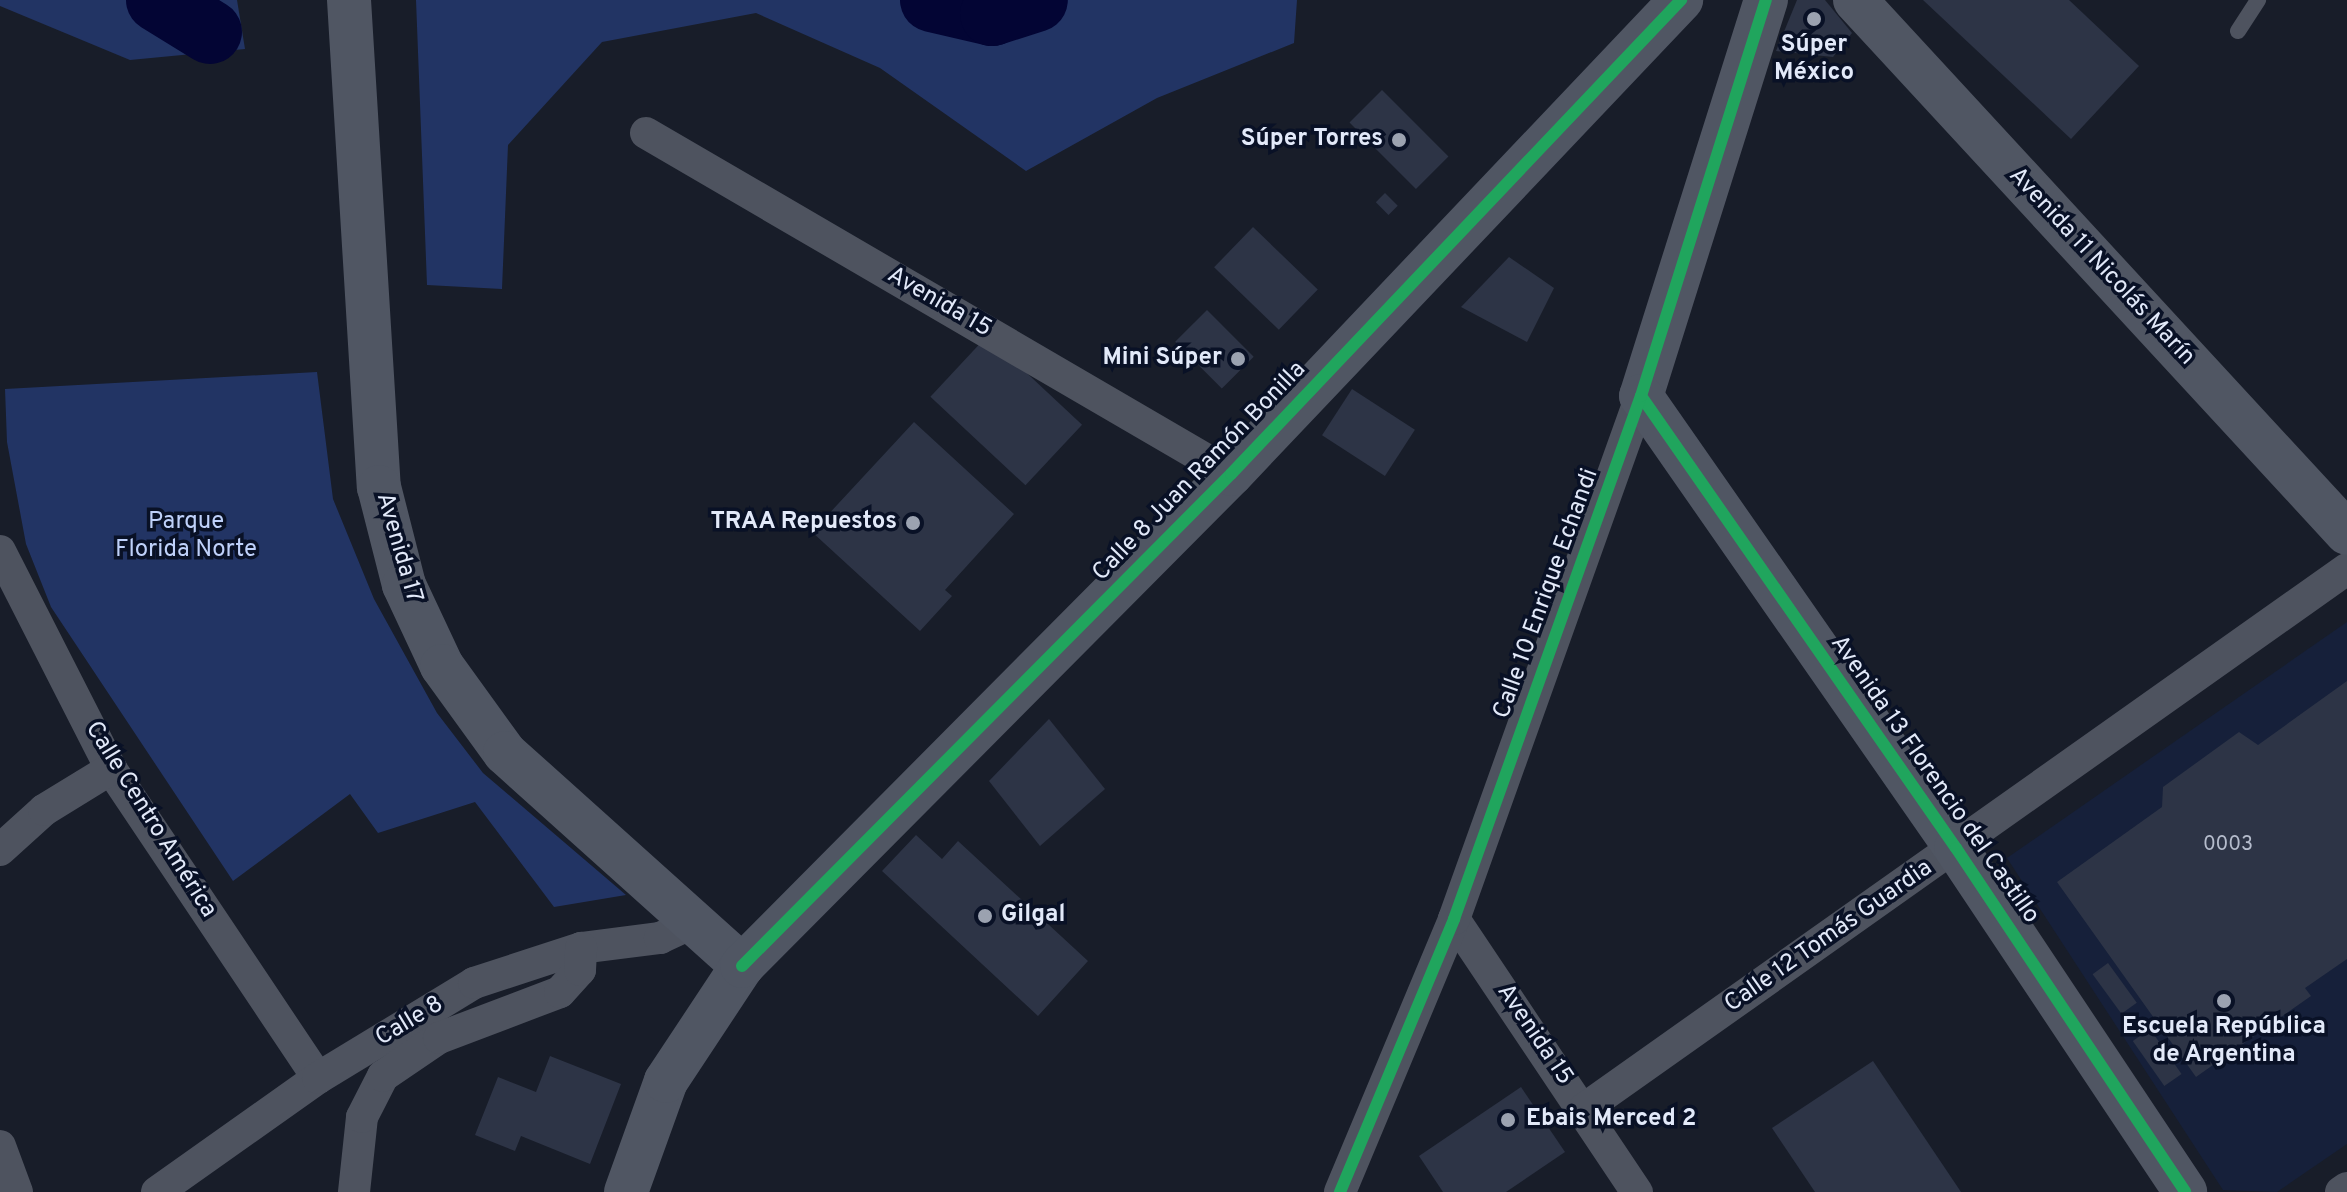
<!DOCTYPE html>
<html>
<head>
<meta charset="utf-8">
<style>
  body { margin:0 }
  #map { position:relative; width:2347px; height:1192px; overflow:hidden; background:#181d29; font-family:Overpass,sans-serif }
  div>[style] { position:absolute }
  .built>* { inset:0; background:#16203a }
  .green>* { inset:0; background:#223464 }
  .river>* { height:64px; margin:-32px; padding:0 32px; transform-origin:32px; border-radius:32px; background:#030534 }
  .building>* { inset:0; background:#2d3446; transform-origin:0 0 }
  .lane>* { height:16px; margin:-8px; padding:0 8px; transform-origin:8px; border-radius:8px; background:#4e535f }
  .street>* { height:32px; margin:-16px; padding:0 16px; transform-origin:16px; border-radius:16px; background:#4e535f }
  .secondary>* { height:44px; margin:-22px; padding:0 22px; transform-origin:22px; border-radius:22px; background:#505663 }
  .cycleway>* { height:12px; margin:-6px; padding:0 6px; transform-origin:6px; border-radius:6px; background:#20a55d }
  .dots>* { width:22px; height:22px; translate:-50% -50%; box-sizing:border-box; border:4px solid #091126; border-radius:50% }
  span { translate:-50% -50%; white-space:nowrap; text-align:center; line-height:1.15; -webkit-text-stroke:7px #091126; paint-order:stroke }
  .number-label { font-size:20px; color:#b5bccc }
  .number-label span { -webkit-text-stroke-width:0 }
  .poi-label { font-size:24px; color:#e2e9f9; font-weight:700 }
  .right { translate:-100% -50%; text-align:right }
  .left { translate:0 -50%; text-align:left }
  .street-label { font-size:24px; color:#e2e9f9 }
  .park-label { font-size:24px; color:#bfd1fa }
</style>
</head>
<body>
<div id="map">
  <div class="built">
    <i style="clip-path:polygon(2347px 622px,2347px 1144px,2277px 1192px,2223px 1190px,2007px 858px)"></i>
  </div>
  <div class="green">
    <i style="clip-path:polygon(0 0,237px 0,245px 49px,130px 60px,0 6px)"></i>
    <i style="clip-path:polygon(416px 0,1297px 0,1294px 43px,1157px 98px,1026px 171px,880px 68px,756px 13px,602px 42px,508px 145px,502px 289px,427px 285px)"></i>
    <i style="clip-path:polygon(317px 372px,333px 499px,374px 599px,437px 713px,483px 773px,626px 895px,554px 907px,475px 802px,378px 833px,350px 794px,233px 881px,51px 607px,26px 544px,7px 442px,5px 389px)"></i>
  </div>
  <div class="river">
    <i style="left:158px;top:0;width:61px;rotate:31.6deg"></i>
    <i style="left:932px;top:0;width:62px;rotate:13.1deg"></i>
    <i style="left:992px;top:14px;width:46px;rotate:-17.7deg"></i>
  </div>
  <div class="building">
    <i style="clip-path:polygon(1797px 0,1825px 0,1852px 33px,1833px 57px,1776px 51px)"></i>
    <i style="clip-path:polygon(1923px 0,2069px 0,2139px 66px,2071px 139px)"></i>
    <i style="left:1382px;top:90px;width:94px;height:46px;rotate:45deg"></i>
    <i style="left:1385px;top:193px;width:18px;height:13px;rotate:45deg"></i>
    <i style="left:1253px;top:227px;width:90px;height:56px;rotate:44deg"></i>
    <i style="clip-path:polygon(1509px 257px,1554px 288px,1527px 342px,1461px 307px)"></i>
    <i style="left:1207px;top:310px;width:66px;height:45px;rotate:45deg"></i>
    <i style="left:987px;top:336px;width:130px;height:83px;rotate:43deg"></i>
    <i style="left:1352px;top:389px;width:75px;height:55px;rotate:33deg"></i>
    <i style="clip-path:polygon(914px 422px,1014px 514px,945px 590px,952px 596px,920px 631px,812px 532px)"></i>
    <i style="clip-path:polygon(2347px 681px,2347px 959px,2305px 988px,2311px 996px,2196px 1077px,2057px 882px,2162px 807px,2163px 787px,2239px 732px,2258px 745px)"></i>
    <i style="clip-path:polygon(1049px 719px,1105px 789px,1040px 846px,989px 781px)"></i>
    <i style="clip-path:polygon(916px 835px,942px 859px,958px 841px,1088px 961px,1038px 1016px,882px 871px)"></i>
    <i style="left:2108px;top:963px;width:49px;height:19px;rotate:54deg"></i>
    <i style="left:2150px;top:1029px;width:55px;height:21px;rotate:55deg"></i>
    <i style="clip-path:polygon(550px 1056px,621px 1084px,590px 1164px,521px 1136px,515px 1151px,475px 1135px,498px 1077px,536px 1092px)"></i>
    <i style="clip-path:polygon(1873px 1061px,1961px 1192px,1815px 1192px,1772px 1128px)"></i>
    <i style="clip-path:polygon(1521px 1087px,1565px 1152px,1506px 1192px,1443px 1192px,1419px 1156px)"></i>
  </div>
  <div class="lane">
    <i style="left:2238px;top:31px;width:37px;rotate:-57deg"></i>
  </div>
  <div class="street">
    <i style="left:646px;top:133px;width:677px;rotate:30.24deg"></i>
    <i style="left:0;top:551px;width:245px;rotate:63deg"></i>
    <i style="left:111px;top:769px;width:372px;rotate:56.2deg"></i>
    <i style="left:0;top:850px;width:59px;rotate:-42.3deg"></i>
    <i style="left:44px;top:810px;width:79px;rotate:-31.5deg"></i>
    <i style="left:1454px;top:919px;width:329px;rotate:56.2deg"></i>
    <i style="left:1584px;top:1109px;width:935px;rotate:-35.29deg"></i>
    <i style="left:0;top:1146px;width:49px;rotate:69.7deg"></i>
    <i style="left:157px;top:1192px;width:197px;rotate:-35.3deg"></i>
    <i style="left:318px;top:1078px;width:183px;rotate:-31.3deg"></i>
    <i style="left:474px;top:983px;width:113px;rotate:-18.1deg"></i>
    <i style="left:581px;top:948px;width:80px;rotate:-7.2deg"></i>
    <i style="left:660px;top:938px;width:38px;rotate:-25deg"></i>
    <i style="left:354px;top:1192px;width:75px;rotate:-83.9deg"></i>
    <i style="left:362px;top:1117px;width:46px;rotate:-62.9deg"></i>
    <i style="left:383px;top:1076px;width:68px;rotate:-34.2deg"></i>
    <i style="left:439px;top:1038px;width:129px;rotate:-20.8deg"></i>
    <i style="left:560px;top:992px;width:30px;rotate:-48deg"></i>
    <i style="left:580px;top:970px;width:22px;rotate:-87deg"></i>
    <i style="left:1340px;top:1192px;width:296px;rotate:-67.3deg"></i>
    <i style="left:1454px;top:919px;width:555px;rotate:-70.33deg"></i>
    <i style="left:2341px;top:1192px;width:7px;rotate:-34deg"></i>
  </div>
  <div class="secondary">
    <i style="left:349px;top:0;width:488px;rotate:86.5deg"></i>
    <i style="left:379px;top:487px;width:101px;rotate:75.7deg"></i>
    <i style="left:404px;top:585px;width:89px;rotate:64.9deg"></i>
    <i style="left:442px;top:666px;width:107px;rotate:54.1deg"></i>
    <i style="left:505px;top:753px;width:319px;rotate:41.9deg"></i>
    <i style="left:1766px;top:0;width:415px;rotate:107.5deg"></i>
    <i style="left:1641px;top:396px;width:551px;rotate:55.13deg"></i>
    <i style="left:1956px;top:848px;width:413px;rotate:56.3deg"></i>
    <i style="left:1855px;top:0;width:725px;rotate:47.29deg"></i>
    <i style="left:626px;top:1192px;width:118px;rotate:-70.2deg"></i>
    <i style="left:666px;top:1081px;width:138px;rotate:-56.5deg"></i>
    <i style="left:742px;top:966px;width:694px;rotate:-45.18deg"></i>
    <i style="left:1231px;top:474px;width:654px;rotate:-46.49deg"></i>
  </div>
  <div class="cycleway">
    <i style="left:1641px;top:396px;width:551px;rotate:55.13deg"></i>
    <i style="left:1956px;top:848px;width:413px;rotate:56.3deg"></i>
    <i style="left:742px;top:966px;width:694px;rotate:-45.18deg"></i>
    <i style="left:1231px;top:474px;width:654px;rotate:-46.49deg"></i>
    <i style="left:1340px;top:1192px;width:296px;rotate:-67.3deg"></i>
    <i style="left:1454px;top:919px;width:555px;rotate:-70.33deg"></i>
    <i style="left:1641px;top:396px;width:415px;rotate:-72.5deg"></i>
  </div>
  <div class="dots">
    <i style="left:1814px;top:19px;background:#9ba2b0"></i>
    <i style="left:1399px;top:140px;background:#9ba2b0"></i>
    <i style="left:1238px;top:359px;background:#9ba2b0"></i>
    <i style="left:913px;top:523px;background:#9ba2b0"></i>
    <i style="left:985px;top:916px;background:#9ba2b0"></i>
    <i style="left:2224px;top:1001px;background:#9ba2b0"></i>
    <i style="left:1508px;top:1120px;background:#9ba2b0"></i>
  </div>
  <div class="number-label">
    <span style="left:2228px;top:845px">0003</span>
  </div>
  <div class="poi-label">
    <span style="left:1814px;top:60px">Súper<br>México</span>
    <span class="right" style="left:1383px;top:140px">Súper Torres</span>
    <span class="right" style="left:1222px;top:359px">Mini Súper</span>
    <span class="right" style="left:897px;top:523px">TRAA Repuestos</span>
    <span class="left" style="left:1001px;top:916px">Gilgal</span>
    <span style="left:2224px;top:1042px">Escuela República<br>de Argentina</span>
    <span class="left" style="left:1526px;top:1120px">Ebais Merced 2</span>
  </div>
  <div class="street-label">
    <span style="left:2101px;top:267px;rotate:47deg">Avenida 11 Nicolás Marín</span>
    <span style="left:939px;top:303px;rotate:30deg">Avenida 15</span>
    <span style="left:1200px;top:472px;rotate:-46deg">Calle 8 Juan Ramón Bonilla</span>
    <span style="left:398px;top:548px;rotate:74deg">Avenida 17</span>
    <span style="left:1547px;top:594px;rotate:-70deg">Calle 10 Enrique Echandi</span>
    <span style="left:1934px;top:780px;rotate:55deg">Avenida 13 Florencio del Castillo</span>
    <span style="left:150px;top:820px;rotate:58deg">Calle Centro América</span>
    <span style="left:1829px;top:937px;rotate:-35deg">Calle 12 Tomás Guardia</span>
    <span style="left:410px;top:1022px;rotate:-31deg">Calle 8</span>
    <span style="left:1534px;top:1035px;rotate:56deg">Avenida 15</span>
  </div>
  <div class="park-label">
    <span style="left:186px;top:537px">Parque<br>Florida Norte</span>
  </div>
</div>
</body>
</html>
